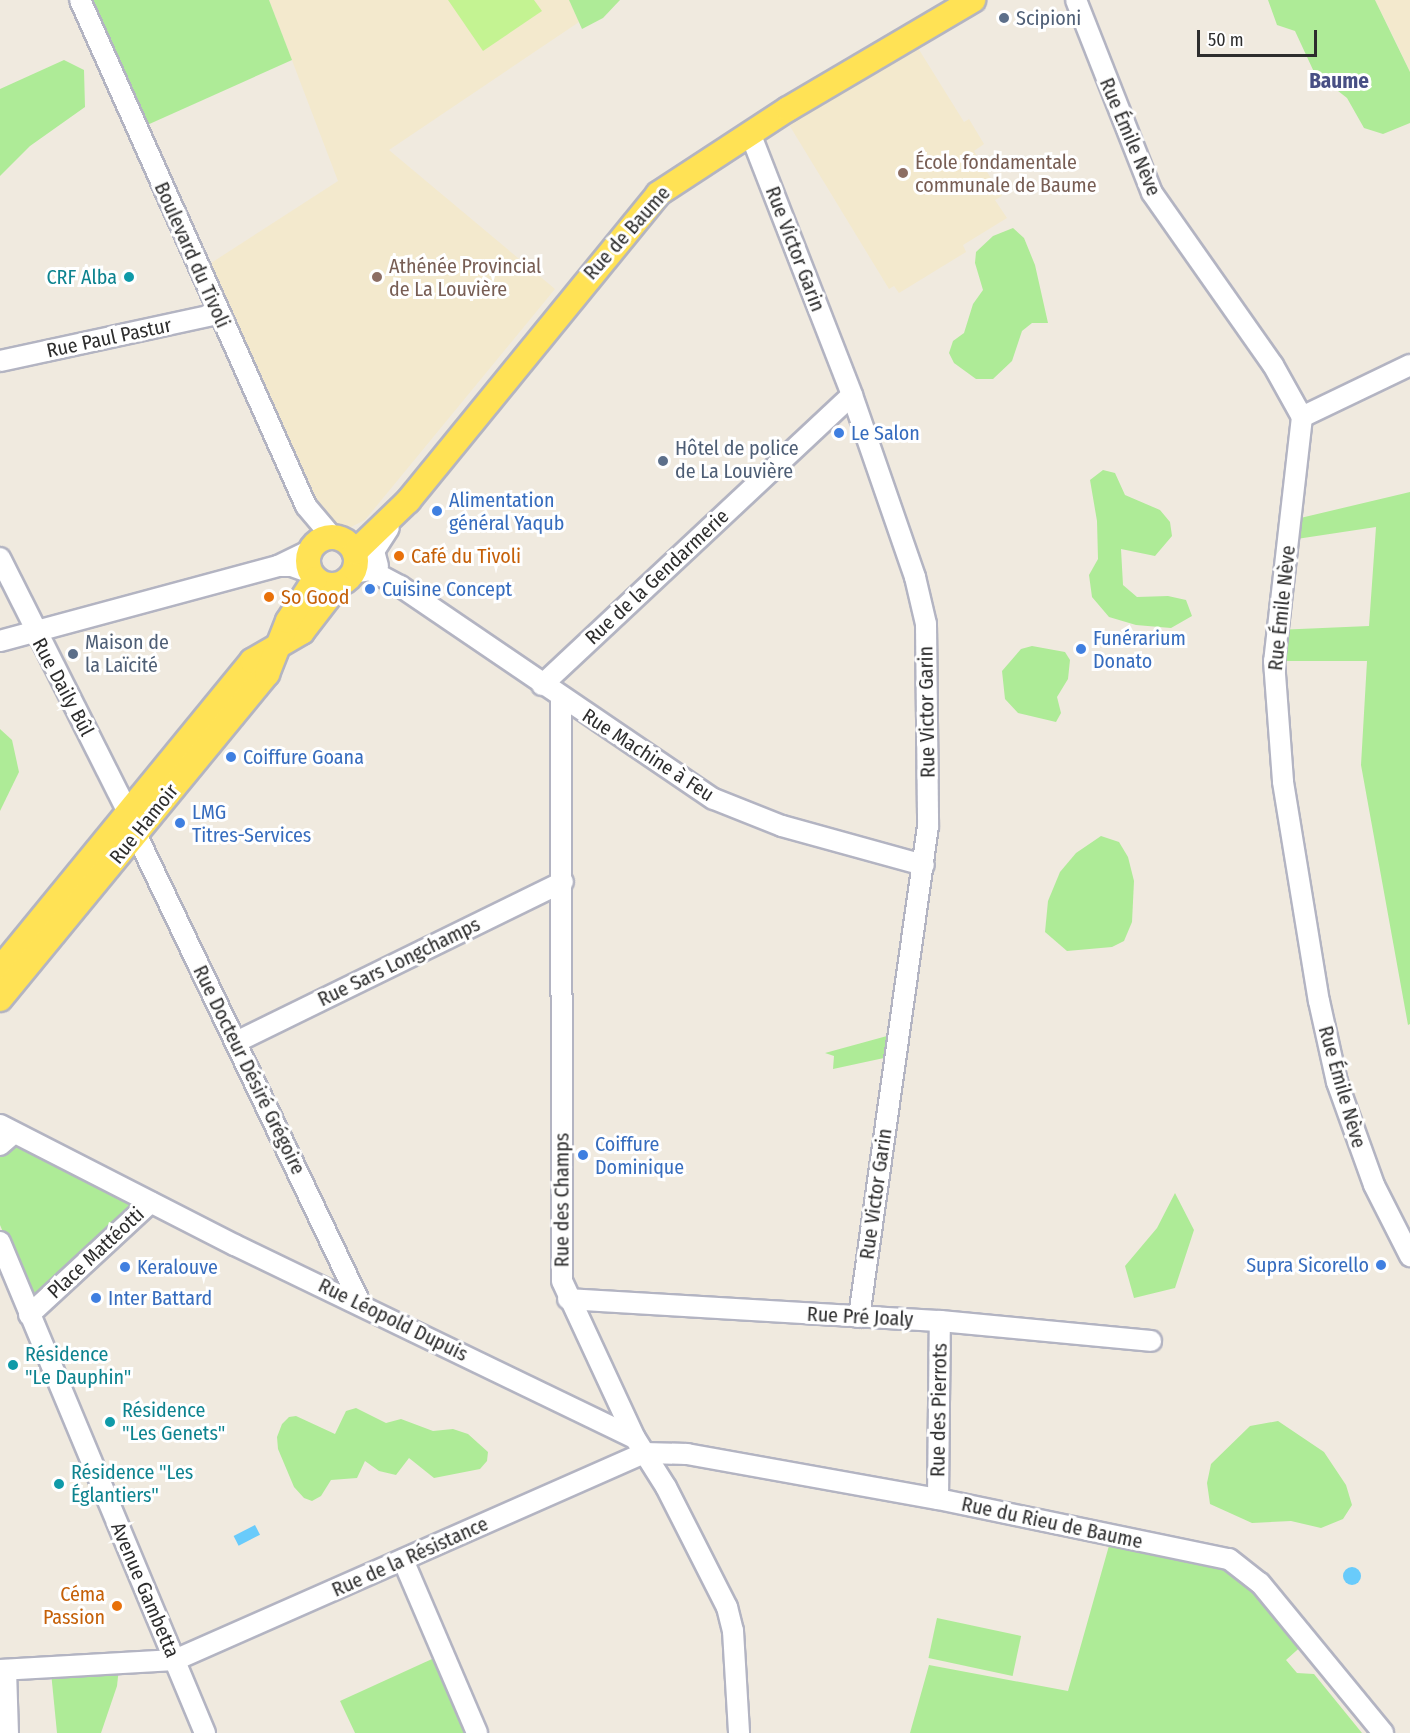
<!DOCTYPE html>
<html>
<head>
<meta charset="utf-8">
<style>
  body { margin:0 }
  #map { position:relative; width:1410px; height:1733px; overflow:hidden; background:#f0eadf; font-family:"Fira Sans Condensed",sans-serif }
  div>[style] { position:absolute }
  .education>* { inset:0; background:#f3e9cd }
  .green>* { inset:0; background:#aeeb97; transform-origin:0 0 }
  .pitch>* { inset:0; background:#c4f392 }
  .water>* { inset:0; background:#69cbfb; transform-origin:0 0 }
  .round { border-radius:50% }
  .roads { filter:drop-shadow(2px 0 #b3b4c2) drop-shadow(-2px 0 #b3b4c2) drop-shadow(0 2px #b3b4c2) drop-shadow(0 -2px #b3b4c2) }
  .minor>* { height:20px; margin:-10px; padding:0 10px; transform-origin:10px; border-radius:10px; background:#fff }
  .major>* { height:24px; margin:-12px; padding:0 12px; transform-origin:12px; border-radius:12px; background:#ffe255 }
  .major>.ring { margin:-12px; padding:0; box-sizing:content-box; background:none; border:24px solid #ffe255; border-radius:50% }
  .dots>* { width:16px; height:16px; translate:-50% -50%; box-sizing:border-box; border:3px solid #fff; border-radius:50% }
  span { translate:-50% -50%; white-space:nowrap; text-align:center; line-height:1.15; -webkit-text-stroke:6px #fff; paint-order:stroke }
  .service-label { font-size:20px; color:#4e5e75 }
  .left { translate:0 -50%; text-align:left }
  .street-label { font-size:20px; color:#2d2d2d }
  .education-label { font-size:20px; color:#785e54 }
  .culture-label { font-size:20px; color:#0d838f }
  .right { translate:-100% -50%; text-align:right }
  .shop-label { font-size:20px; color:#366cbe }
  .food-label { font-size:20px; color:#c56008 }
  .neighbourhood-label { font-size:21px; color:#484f84; font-weight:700 }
  .scale { position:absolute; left:1197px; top:30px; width:120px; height:27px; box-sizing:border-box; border:3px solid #2d2d2d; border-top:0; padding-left:8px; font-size:18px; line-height:21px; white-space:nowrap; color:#2d2d2d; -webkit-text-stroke:4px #fff; paint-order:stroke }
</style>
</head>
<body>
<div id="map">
  <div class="education">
    <i style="clip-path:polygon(269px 0,569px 0,579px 22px,389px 150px,555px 289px,365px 520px,345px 530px,323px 524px,208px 265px,338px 181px)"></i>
    <i style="clip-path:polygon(1375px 0,1410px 0,1410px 72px,1395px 40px)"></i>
    <i style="clip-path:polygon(918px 48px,964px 122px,969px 119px,984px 144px,974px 151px,1002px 196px,995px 200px,1007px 218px,963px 245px,966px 252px,899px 293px,894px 286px,889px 289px,788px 123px)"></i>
  </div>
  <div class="green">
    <i style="clip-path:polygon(80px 0,269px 0,292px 60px,136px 130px)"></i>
    <i style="clip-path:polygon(569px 0,620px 0,603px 18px,582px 29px)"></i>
    <i style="clip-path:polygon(1268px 0,1375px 0,1410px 72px,1410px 123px,1383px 134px,1364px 128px,1347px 98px,1314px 72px,1295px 31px,1277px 25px)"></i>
    <i style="clip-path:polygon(64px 60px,84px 70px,85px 107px,30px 146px,0 176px,0 89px)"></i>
    <i style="clip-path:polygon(1013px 228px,1024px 238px,1035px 265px,1048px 323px,1032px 323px,1022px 331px,1012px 361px,993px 379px,976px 379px,954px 363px,949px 353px,953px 341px,964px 333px,973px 304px,983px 290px,975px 263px,976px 252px,993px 236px)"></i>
    <i style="clip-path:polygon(1103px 470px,1115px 473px,1125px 495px,1160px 510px,1170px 522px,1172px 536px,1155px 556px,1121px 549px,1123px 585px,1137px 597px,1168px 596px,1186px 600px,1192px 616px,1171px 628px,1136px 625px,1109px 617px,1092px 597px,1089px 575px,1098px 559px,1097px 521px,1090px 480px)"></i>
    <i style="clip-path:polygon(1410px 492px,1410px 1024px,1408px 1025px,1361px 765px,1367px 661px,1274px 661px,1276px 630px,1369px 626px,1376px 527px,1290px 540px,1292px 520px)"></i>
    <i style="clip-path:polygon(1032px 646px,1065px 652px,1070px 660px,1068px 679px,1057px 697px,1061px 713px,1056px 722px,1018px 713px,1005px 699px,1002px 671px,1021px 649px)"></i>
    <i style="clip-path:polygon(0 729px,12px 740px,19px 772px,0 811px)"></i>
    <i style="clip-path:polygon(1101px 836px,1119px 842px,1128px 857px,1134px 881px,1132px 922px,1124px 941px,1112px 947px,1067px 951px,1045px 932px,1048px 901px,1060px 872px,1076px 853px)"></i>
    <i style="clip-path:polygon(887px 1036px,884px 1058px,833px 1069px,834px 1056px,825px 1053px)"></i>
    <i style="clip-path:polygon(9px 1142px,128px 1201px,131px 1208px,39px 1298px,22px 1278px,0 1225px,0 1145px)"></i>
    <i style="clip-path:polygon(1175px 1193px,1194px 1230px,1175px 1288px,1134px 1298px,1125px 1266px,1157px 1228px)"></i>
    <i style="clip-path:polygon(356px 1408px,386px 1423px,401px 1419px,433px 1431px,453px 1429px,468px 1434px,488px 1452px,487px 1461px,480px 1469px,434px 1478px,409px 1458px,396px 1475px,379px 1471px,365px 1461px,357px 1478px,331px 1480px,321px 1496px,312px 1501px,304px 1498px,294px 1487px,278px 1449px,277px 1437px,282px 1424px,289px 1417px,296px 1416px,335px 1434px,346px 1411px)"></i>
    <i style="clip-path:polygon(1278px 1421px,1324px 1452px,1346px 1485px,1352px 1505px,1343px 1519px,1321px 1528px,1291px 1521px,1252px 1523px,1210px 1504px,1207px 1483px,1211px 1464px,1250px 1426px)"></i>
    <i style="clip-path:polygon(1112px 1535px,1229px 1559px,1306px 1642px,1286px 1660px,1297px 1673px,1314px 1674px,1362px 1733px,910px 1733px,929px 1665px,1068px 1691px)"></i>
    <i style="left:937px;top:1618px;width:86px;height:41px;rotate:12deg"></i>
    <i style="clip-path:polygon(443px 1654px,477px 1733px,355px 1733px,340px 1701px)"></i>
    <i style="clip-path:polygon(119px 1668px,117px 1686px,101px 1733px,57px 1733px,51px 1672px)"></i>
  </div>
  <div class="pitch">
    <i style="clip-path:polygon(448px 0,534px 0,542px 11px,483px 51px)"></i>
  </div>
  <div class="water">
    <i style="left:255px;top:1525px;width:11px;height:24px;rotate:63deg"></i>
    <i class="round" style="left:1343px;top:1567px;width:18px;height:18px"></i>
  </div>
  <div class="roads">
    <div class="minor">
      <i style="left:80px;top:0;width:554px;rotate:65.93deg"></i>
      <i style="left:306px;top:506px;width:42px;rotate:49.8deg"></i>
      <i style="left:1076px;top:0;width:207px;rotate:68.5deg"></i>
      <i style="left:1152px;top:193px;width:210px;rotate:54.9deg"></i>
      <i style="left:1273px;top:365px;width:60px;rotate:60.9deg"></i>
      <i style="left:1302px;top:417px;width:246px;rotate:96.5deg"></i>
      <i style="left:1274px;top:661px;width:121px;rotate:85.7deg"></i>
      <i style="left:1283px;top:782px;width:222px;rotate:80.7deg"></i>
      <i style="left:1319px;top:1001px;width:83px;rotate:77.5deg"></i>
      <i style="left:1337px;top:1082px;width:109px;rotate:70.2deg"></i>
      <i style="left:1374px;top:1185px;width:80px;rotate:63.1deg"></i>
      <i style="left:750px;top:133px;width:281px;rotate:68.7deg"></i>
      <i style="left:852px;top:395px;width:193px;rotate:70.9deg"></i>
      <i style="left:915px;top:577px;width:48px;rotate:76.8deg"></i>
      <i style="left:926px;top:624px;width:202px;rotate:89.4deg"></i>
      <i style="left:928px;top:826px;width:496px;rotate:98deg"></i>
      <i style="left:0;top:361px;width:222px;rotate:-12.2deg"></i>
      <i style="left:1302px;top:417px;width:120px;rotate:-25.7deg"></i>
      <i style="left:0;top:558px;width:287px;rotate:63.3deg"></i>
      <i style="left:278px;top:566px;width:37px;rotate:-26deg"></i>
      <i style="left:378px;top:566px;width:16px;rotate:-105deg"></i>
      <i style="left:374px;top:551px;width:27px;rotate:-57deg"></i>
      <i style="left:352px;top:573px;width:18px;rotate:-9deg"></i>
      <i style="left:370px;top:570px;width:34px;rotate:28deg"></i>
      <i style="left:400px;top:586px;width:379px;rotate:34.2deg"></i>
      <i style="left:714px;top:799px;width:73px;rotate:21.7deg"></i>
      <i style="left:782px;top:826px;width:147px;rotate:15.4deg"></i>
      <i style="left:0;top:641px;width:288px;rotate:-15.1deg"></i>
      <i style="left:278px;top:566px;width:14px"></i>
      <i style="left:292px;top:566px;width:20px;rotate:20deg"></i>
      <i style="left:542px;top:685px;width:424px;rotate:-43.1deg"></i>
      <i style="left:561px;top:699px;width:582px;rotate:89.9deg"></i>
      <i style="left:562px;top:1281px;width:173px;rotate:65.1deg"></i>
      <i style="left:635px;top:1438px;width:58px;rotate:57.7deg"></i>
      <i style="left:666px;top:1487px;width:135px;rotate:63.1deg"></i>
      <i style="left:727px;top:1607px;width:25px;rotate:76deg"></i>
      <i style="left:733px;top:1631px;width:102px;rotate:86.6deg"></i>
      <i style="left:136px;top:834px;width:522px;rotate:64.47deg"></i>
      <i style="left:236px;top:1042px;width:364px;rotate:-26.1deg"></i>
      <i style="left:0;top:1125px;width:264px;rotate:27.1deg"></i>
      <i style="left:235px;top:1245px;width:444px;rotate:25.8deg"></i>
      <i style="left:0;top:1145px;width:18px;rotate:-41deg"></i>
      <i style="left:0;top:1242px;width:532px;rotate:67.34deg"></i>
      <i style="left:568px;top:1299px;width:373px;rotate:3.4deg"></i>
      <i style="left:940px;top:1321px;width:212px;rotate:5.4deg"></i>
      <i style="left:29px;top:1315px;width:166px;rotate:-42.8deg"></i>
      <i style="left:938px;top:1499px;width:178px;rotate:-89.4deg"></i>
      <i style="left:403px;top:1560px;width:188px;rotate:66.8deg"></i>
      <i style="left:0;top:1670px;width:175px;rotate:-3.3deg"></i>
      <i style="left:175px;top:1660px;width:513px;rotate:-23.81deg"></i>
      <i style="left:644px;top:1453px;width:43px;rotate:1.3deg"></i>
      <i style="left:687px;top:1454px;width:255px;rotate:10.2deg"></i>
      <i style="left:938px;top:1499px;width:297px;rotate:11.7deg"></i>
      <i style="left:1229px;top:1559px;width:39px;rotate:38deg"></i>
      <i style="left:1260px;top:1583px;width:194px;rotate:50.6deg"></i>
      <i style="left:6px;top:1670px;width:63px;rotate:88.2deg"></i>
    </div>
    <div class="major">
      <i class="ring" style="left:308px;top:537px;width:24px;height:24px"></i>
      <i style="left:355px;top:552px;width:74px;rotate:-43.9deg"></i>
      <i style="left:408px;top:501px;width:396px;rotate:-50.8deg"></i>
      <i style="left:658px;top:194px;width:155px;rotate:-33.2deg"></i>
      <i style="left:788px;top:109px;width:215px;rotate:-30.5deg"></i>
      <i style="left:0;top:969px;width:398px;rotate:-50.7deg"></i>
      <i style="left:252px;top:661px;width:58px;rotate:-30.1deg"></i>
      <i style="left:302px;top:632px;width:59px;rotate:-52.5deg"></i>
      <i style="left:0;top:999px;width:421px;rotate:-50.6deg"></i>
      <i style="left:267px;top:674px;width:57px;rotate:-68.4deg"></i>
      <i style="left:288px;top:621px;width:50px;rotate:-57.3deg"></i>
    </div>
  </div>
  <div class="dots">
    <i style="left:1004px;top:18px;background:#5c6f8a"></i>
    <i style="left:903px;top:173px;background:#8d6e63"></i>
    <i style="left:129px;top:277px;background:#0f9aa8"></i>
    <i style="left:377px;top:277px;background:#8d6e63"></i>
    <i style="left:839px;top:433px;background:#3f7fe0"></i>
    <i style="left:663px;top:461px;background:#5c6f8a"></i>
    <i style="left:437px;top:511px;background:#3f7fe0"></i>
    <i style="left:399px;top:556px;background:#e8710a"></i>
    <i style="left:370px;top:589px;background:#3f7fe0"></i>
    <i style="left:269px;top:597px;background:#e8710a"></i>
    <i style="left:1081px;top:649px;background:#3f7fe0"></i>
    <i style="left:73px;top:654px;background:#5c6f8a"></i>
    <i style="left:231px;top:757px;background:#3f7fe0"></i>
    <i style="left:180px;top:823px;background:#3f7fe0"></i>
    <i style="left:583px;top:1155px;background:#3f7fe0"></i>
    <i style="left:1381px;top:1265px;background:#3f7fe0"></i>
    <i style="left:125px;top:1267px;background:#3f7fe0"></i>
    <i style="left:96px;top:1298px;background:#3f7fe0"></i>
    <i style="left:13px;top:1365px;background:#0f9aa8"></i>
    <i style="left:110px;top:1422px;background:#0f9aa8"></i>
    <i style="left:59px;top:1484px;background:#0f9aa8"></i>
    <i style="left:117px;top:1606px;background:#e8710a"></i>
  </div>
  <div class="service-label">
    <span class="left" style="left:1016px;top:18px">Scipioni</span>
    <span class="left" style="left:675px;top:460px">Hôtel de police<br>de La Louvière</span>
    <span class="left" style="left:85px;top:654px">Maison de<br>la Laïcité</span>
  </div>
  <div class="street-label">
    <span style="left:1130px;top:137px;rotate:67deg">Rue Émile Nève</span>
    <span style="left:627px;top:233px;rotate:-48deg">Rue de Baume</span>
    <span style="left:795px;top:249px;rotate:69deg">Rue Victor Garin</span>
    <span style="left:192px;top:255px;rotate:66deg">Boulevard du Tivoli</span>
    <span style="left:109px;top:338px;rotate:-12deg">Rue Paul Pastur</span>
    <span style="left:657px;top:577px;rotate:-43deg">Rue de la Gendarmerie</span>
    <span style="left:1282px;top:608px;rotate:-84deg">Rue Émile Nève</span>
    <span style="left:63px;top:687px;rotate:62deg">Rue Daily Bûl</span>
    <span style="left:927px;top:712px;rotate:-91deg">Rue Victor Garin</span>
    <span style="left:648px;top:755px;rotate:33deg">Rue Machine à Feu</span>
    <span style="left:144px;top:824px;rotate:-51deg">Rue Hamoir</span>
    <span style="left:399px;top:962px;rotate:-26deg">Rue Sars Longchamps</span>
    <span style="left:249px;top:1070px;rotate:64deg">Rue Docteur Désiré Grégoire</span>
    <span style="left:1342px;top:1087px;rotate:74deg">Rue Émile Nève</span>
    <span style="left:876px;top:1194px;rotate:-82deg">Rue Victor Garin</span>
    <span style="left:562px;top:1200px;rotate:-90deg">Rue des Champs</span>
    <span style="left:96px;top:1253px;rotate:-43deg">Place Mattéotti</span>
    <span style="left:860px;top:1317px;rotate:3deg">Rue Pré Joaly</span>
    <span style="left:393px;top:1320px;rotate:26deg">Rue Léopold Dupuis</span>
    <span style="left:939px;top:1410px;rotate:-89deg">Rue des Pierrots</span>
    <span style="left:1052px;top:1523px;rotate:12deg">Rue du Rieu de Baume</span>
    <span style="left:410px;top:1557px;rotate:-24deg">Rue de la Résistance</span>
    <span style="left:145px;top:1590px;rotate:67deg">Avenue Gambetta</span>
  </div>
  <div class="education-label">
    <span class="left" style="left:915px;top:174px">École fondamentale<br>communale de Baume</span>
    <span class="left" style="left:389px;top:278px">Athénée Provincial<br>de La Louvière</span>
  </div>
  <div class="culture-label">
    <span class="right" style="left:117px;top:277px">CRF Alba</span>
    <span class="left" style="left:25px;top:1366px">Résidence<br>"Le Dauphin"</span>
    <span class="left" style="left:122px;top:1422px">Résidence<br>"Les Genets"</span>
    <span class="left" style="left:71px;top:1484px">Résidence "Les<br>Églantiers"</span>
  </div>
  <div class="shop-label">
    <span class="left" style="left:851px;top:433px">Le Salon</span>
    <span class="left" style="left:449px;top:512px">Alimentation<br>général Yaqub</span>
    <span class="left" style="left:382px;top:589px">Cuisine Concept</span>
    <span class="left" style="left:1093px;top:650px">Funérarium<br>Donato</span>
    <span class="left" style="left:243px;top:757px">Coiffure Goana</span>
    <span class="left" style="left:192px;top:824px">LMG<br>Titres-Services</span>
    <span class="left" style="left:595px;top:1156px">Coiffure<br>Dominique</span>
    <span class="right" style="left:1369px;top:1265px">Supra Sicorello</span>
    <span class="left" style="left:137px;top:1267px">Keralouve</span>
    <span class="left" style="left:108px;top:1298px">Inter Battard</span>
  </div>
  <div class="food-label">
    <span class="left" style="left:411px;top:556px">Café du Tivoli</span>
    <span class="left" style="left:281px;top:597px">So Good</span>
    <span class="right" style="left:105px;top:1606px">Céma<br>Passion</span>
  </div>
  <div class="neighbourhood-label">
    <span style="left:1339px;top:81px">Baume</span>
  </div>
  <div class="scale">50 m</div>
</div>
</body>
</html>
